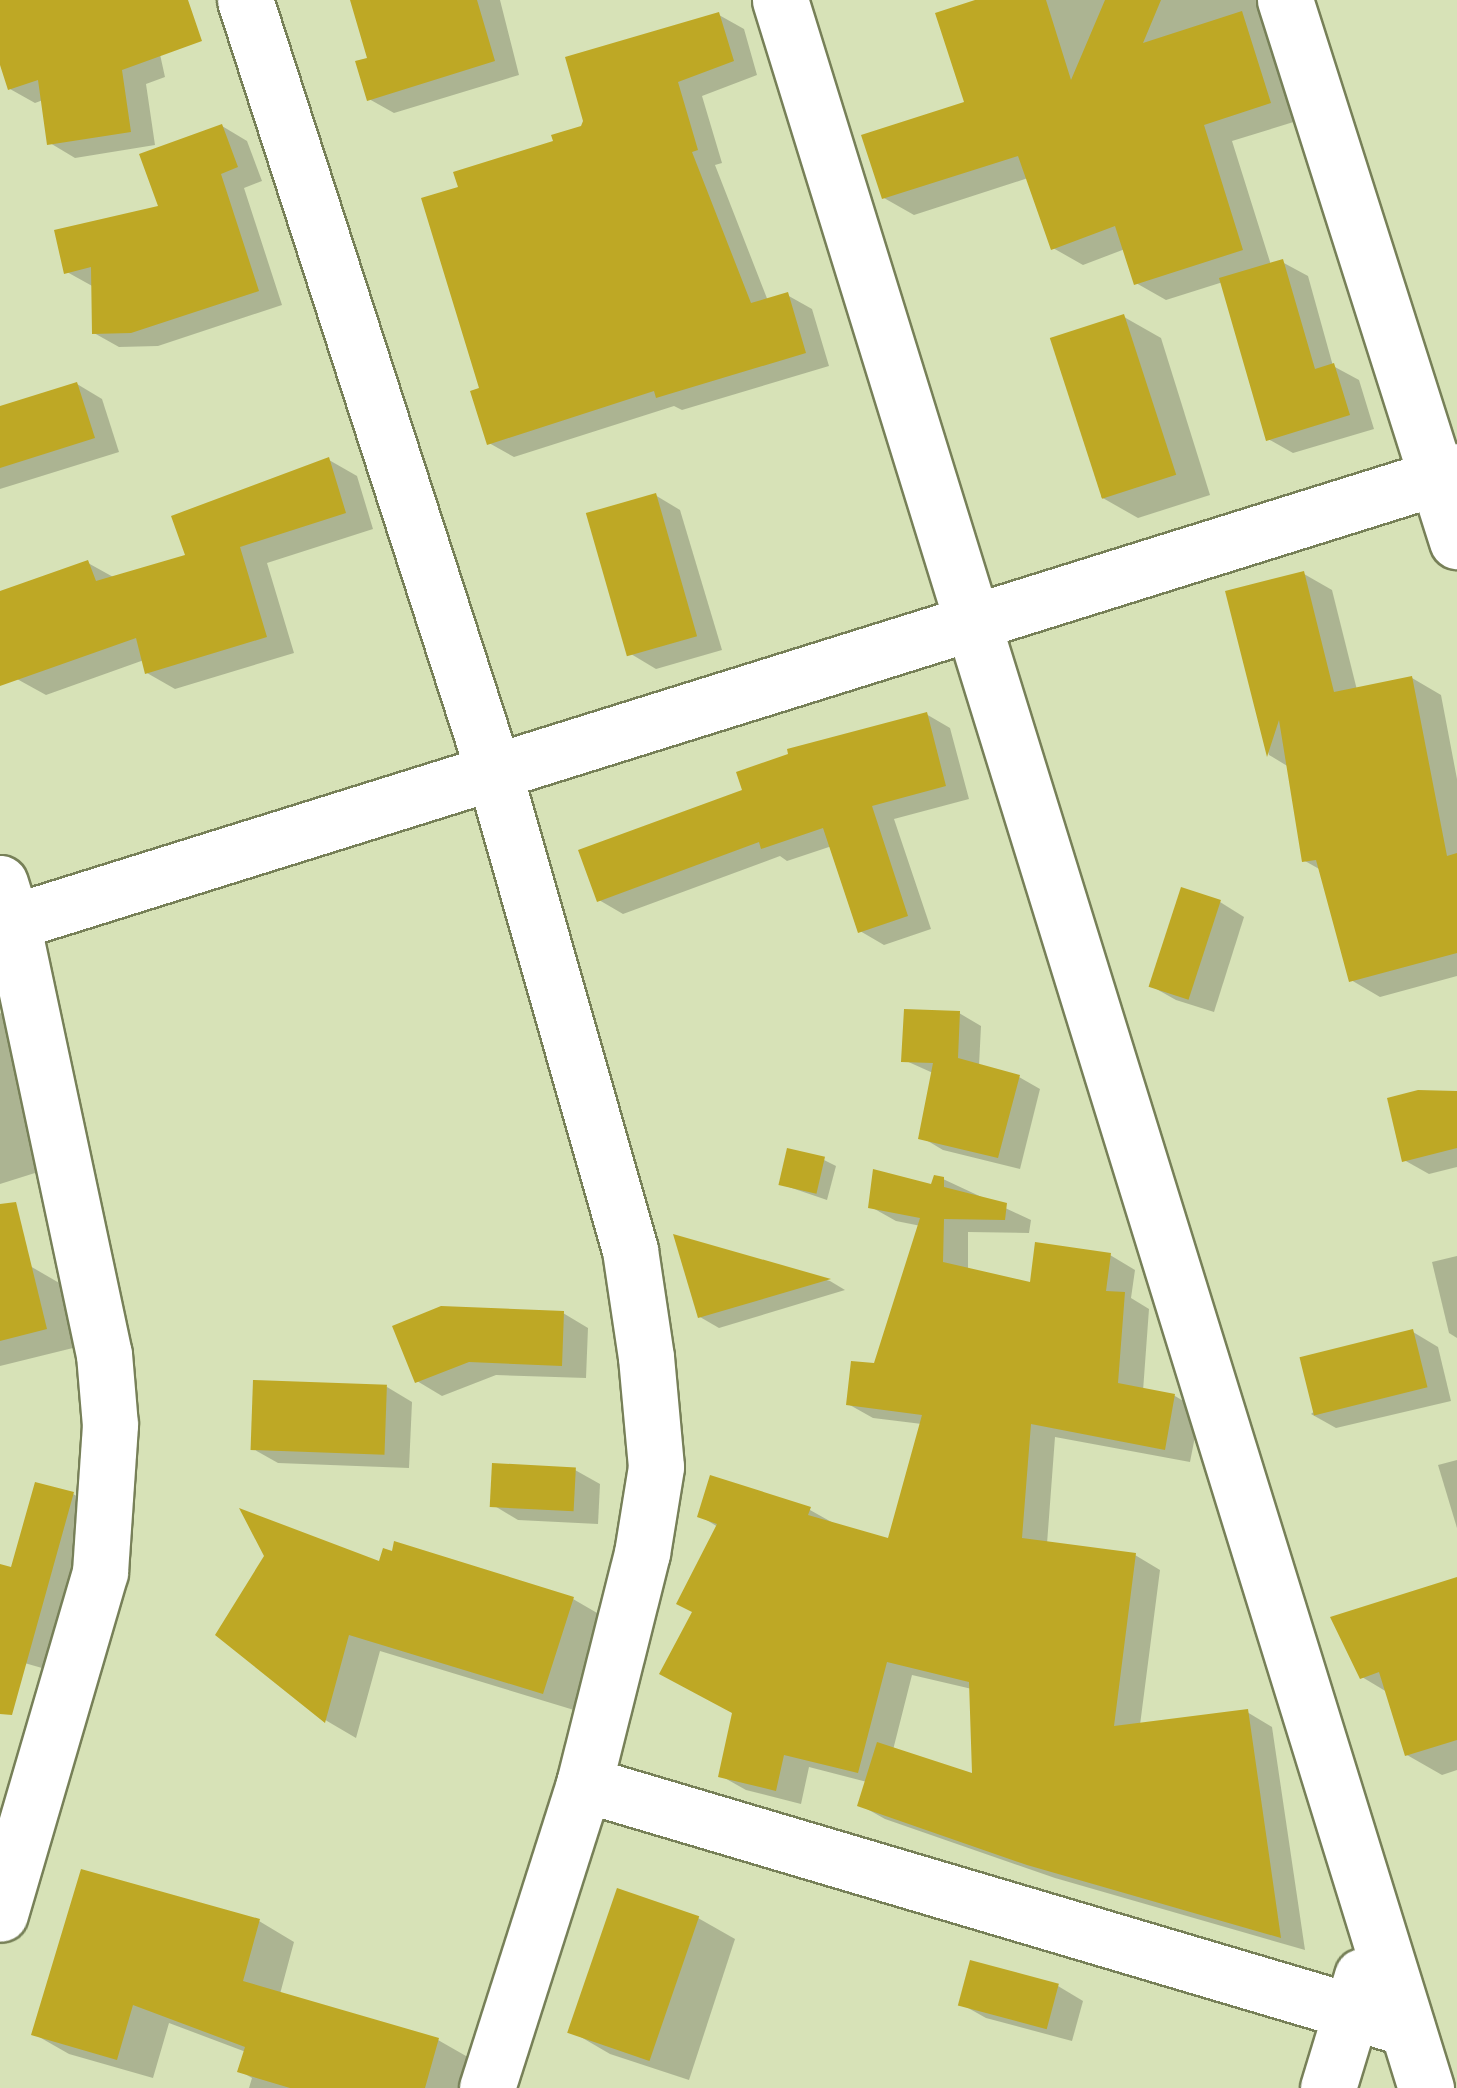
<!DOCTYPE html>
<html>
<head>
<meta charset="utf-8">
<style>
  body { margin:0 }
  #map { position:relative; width:1457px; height:2088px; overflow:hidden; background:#d7e2b7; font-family:Cabin,sans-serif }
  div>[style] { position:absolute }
  .shadow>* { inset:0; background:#0003 }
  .building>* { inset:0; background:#bea825; transform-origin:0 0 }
  .roads { filter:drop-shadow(2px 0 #778058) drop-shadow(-2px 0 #778058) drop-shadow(0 2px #778058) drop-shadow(0 -2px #778058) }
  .minor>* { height:55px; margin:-27.5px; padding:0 27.5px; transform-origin:27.5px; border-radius:27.5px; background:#fff }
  span { translate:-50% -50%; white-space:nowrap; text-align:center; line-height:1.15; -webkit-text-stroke:9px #fbfff2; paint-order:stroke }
</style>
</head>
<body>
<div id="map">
  <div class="shadow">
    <i style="clip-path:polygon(0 0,148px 0,165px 77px,146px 84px,155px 145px,75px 158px,50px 143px,43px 100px,35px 103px,10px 89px,0 57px)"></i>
    <i style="clip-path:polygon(353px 0,500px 0,519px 75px,394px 113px,369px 99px,370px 59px)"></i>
    <i style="clip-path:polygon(983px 0,1259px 0,1300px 120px,1232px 141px,1271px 265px,1282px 262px,1308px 276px,1333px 366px,1359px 380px,1374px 429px,1293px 453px,1268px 439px,1223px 282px,1166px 300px,1136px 283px,1125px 249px,1083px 265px,1053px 248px,1028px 178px,914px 215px,884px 198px,967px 104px)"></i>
    <i style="clip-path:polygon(719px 15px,744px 29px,757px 75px,702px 96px,722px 163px,715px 165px,768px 301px,787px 295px,812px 309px,829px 366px,682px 410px,674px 406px,514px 457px,489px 443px,461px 189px,583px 128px)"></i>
    <i style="clip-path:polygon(222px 126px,247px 141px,262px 181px,244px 188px,282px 305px,158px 346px,119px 347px,94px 333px,94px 287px,67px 272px,162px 208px)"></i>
    <i style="clip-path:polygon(1124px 317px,1161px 338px,1210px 495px,1138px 518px,1101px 497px)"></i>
    <i style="clip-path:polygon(77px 384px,102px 399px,119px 452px,0 489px,0 408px)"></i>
    <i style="clip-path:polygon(329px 460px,357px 476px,373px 529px,267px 563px,294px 653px,175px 689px,147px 673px,144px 660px,46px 695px,17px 679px,0 628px,0 593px,88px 563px,115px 578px,189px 557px)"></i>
    <i style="clip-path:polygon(655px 495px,680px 510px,722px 650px,656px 669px,631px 654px)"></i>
    <i style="clip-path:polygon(1304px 574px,1332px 590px,1357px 690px,1412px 678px,1441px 695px,1457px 779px,1457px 976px,1380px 997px,1351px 980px,1321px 870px,1305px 861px,1289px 767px,1269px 755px,1228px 593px)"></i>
    <i style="clip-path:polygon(926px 714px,950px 728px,969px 799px,894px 819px,931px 929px,884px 945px,860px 931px,832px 846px,787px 861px,780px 856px,623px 914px,599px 900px)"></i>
    <i style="clip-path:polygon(1220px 902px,1244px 917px,1214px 1012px,1176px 1000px,1151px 986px)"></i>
    <i style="clip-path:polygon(0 1013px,5px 1016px,54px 1167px,0 1184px)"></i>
    <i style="clip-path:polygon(959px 1013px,981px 1026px,979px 1066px,1019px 1077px,1040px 1089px,1020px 1169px,943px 1150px,921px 1137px,933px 1073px,904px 1060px)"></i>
    <i style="clip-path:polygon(1457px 1093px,1457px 1167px,1429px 1174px,1404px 1160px)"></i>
    <i style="clip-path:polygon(824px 1160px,836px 1166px,827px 1200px,780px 1184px)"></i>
    <i style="clip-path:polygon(evenodd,943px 1179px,1031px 1220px,1029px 1233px,968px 1232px,968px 1270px,1032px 1285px,1110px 1255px,1135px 1270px,1131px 1298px,1149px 1309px,1143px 1391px,1175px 1396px,1200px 1411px,1190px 1462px,1055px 1437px,1047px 1544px,1135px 1555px,1160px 1570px,1140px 1725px,1247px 1712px,1272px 1727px,1305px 1950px,1055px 1878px,885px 1819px,860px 1805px,867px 1782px,809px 1767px,801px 1804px,746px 1790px,721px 1776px,735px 1713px,695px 1612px,718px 1527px,700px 1516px,810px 1510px,835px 1524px,890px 1541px,922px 1424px,873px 1418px,848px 1404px,876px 1366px,921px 1226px,896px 1221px,871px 1207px,933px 1187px,943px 1179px,912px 1675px,972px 1689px,974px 1777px,893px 1750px,912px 1675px)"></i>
    <i style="clip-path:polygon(677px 1237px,830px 1281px,845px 1290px,719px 1328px,700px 1317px)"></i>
    <i style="clip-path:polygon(1457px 1256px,1457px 1338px,1449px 1333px,1432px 1262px)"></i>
    <i style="clip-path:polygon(30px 1266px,61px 1284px,77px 1347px,0 1366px,0 1273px)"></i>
    <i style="clip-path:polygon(563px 1313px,588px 1328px,586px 1378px,496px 1375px,442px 1396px,417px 1381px)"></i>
    <i style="clip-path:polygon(1413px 1332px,1438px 1347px,1451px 1401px,1336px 1428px,1311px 1414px)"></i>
    <i style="clip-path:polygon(387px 1387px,412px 1402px,409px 1468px,278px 1463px,253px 1449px)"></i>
    <i style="clip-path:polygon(1457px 1460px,1457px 1528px,1438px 1465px)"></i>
    <i style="clip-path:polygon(575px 1470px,600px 1484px,598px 1524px,518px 1520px,493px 1505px)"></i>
    <i style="clip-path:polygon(73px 1494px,94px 1506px,49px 1670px,0 1656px,0 1566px,13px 1570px)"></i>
    <i style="clip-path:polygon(381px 1564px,573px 1599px,604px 1617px,574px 1710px,380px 1651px,356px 1738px,327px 1721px,219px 1635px)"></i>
    <i style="clip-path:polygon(1457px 1580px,1457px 1770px,1442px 1775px,1407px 1755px,1387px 1692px,1362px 1677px)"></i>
    <i style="clip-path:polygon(698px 1918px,735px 1939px,689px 2080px,610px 2054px,574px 2033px)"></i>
    <i style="clip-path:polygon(259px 1921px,294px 1942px,280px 1994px,438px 2040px,473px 2060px,466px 2088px,249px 2088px,252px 2078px,240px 2071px,246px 2052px,169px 2023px,153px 2078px,69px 2054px,34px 2034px)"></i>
    <i style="clip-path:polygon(1058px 1986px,1083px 2001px,1072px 2041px,986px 2018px,961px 2004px)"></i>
  </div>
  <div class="building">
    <i style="clip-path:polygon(0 0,188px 0,202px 41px,122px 70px,131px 132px,47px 145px,38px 80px,8px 90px,0 65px)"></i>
    <i style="clip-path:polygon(350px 0,477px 0,495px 61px,367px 101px,355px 61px,367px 58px)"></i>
    <i style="clip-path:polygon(975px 0,1046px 0,1071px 80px,1105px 0,1161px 0,1143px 43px,1242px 11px,1271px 103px,1204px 125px,1243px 250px,1134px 285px,1115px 226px,1051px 250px,1018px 156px,882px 199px,861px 135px,964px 102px,935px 13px)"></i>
    <i style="clip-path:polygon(719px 12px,734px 61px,678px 82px,698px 150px,692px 152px,751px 303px,788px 292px,806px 353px,656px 398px,654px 391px,487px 445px,470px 391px,479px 388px,421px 198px,458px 187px,453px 172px,553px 141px,551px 135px,581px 126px,583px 121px,565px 57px)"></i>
    <i style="clip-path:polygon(222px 124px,238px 167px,221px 174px,259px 291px,131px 333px,92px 334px,91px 267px,64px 274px,54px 230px,158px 206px,139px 154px)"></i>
    <i style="clip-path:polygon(1283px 259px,1315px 369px,1334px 363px,1350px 415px,1266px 441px,1219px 278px)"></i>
    <i style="left:1124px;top:314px;width:169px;height:78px;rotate:72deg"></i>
    <i style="clip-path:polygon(77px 382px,95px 438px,0 468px,0 406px)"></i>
    <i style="clip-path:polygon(329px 457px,346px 513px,240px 547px,267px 637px,145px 674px,136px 638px,0 686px,0 591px,88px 560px,96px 581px,185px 555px,171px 516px)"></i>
    <i style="left:656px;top:493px;width:149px;height:73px;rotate:74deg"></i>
    <i style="clip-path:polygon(1304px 571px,1334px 692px,1412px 676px,1447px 856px,1457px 853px,1457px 953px,1349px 982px,1316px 860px,1302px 862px,1279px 720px,1267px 757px,1225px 591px)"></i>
    <i style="clip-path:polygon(927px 712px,946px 786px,872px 806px,908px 916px,858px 933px,823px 828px,761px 849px,759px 842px,597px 902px,578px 850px,742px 790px,736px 772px,788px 754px,787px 749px)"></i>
    <i style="left:1181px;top:887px;width:42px;height:105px;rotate:18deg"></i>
    <i style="clip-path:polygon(904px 1009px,960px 1011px,958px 1058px,1020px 1075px,998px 1158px,918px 1139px,933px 1063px,901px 1062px)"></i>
    <i style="clip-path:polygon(1418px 1090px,1457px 1091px,1457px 1148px,1402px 1162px,1387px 1098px)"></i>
    <i style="left:787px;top:1148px;width:39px;height:38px;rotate:13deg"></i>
    <i style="clip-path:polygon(873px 1169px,931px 1184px,934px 1175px,944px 1177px,944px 1187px,1007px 1203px,1005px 1220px,944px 1219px,943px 1262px,1030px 1282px,1035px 1242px,1111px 1253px,1106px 1291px,1125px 1292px,1118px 1383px,1175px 1394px,1165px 1450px,1031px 1424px,1022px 1538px,1136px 1553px,1114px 1726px,1248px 1709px,1281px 1938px,1027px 1865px,857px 1806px,877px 1742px,972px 1773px,969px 1682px,887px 1662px,858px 1773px,784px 1755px,776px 1791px,718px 1777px,732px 1713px,659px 1674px,692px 1612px,676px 1604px,717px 1524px,697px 1517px,710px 1475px,811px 1507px,808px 1515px,888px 1538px,922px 1415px,846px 1405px,851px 1361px,874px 1363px,920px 1218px,868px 1208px)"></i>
    <i style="clip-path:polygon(16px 1202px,47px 1329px,0 1341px,0 1204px)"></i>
    <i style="clip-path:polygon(673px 1234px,831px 1279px,698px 1318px)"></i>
    <i style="clip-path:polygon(441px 1306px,564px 1311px,562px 1366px,469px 1362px,415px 1383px,392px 1326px)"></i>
    <i style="left:1413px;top:1329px;width:60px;height:117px;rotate:76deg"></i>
    <i style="left:253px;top:1380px;width:134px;height:70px;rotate:2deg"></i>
    <i style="left:492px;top:1463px;width:84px;height:44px;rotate:3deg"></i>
    <i style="clip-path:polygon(35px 1482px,74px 1492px,12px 1715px,0 1714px,0 1564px,11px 1567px)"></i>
    <i style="clip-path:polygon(239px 1508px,379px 1561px,383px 1548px,392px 1551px,394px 1541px,574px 1597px,543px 1694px,349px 1635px,325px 1723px,215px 1635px,264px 1556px)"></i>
    <i style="clip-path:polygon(1457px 1577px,1457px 1740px,1405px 1756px,1379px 1672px,1360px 1679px,1330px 1617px)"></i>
    <i style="clip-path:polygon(81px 1869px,260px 1919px,243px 1981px,439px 2038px,425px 2088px,290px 2088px,237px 2072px,245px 2047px,133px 2005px,117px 2060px,31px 2035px)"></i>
    <i style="left:617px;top:1888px;width:87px;height:153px;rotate:19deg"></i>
    <i style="left:970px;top:1960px;width:92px;height:47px;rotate:15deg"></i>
  </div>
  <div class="roads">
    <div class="minor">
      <i style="left:245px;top:0;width:808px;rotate:72.13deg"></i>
      <i style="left:493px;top:769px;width:500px;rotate:74.1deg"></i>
      <i style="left:630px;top:1250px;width:108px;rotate:81.5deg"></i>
      <i style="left:646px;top:1357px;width:110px;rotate:84.8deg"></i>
      <i style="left:656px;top:1467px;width:87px;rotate:99.2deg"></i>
      <i style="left:642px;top:1553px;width:238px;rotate:104.1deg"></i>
      <i style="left:584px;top:1784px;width:319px;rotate:107.7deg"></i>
      <i style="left:780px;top:0;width:2186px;rotate:72.81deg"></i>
      <i style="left:1285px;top:0;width:568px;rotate:72.36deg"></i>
      <i style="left:0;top:883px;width:41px;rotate:72.9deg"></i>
      <i style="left:12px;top:922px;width:442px;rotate:78deg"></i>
      <i style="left:104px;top:1354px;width:71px;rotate:85.2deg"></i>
      <i style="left:110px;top:1425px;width:147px;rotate:93.9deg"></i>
      <i style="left:100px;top:1572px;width:356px;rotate:106.3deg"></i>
      <i style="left:0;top:926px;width:1526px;rotate:-17.34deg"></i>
      <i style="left:584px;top:1784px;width:858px;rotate:16.51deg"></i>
      <i style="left:1328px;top:2088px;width:117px;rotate:-73.1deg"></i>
    </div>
  </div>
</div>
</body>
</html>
